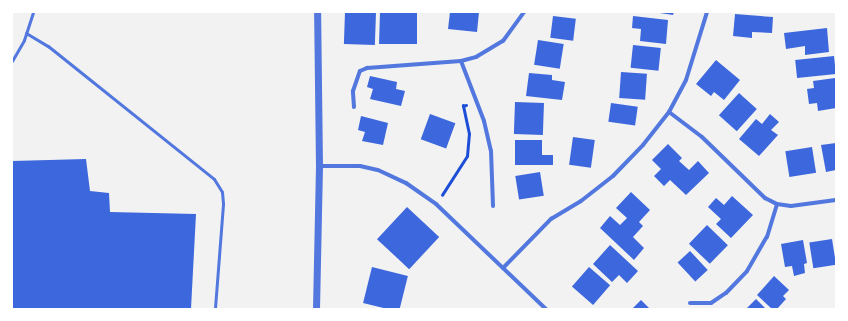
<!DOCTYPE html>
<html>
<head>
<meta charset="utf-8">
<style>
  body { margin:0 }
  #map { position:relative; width:848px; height:321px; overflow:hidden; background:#f2f2f2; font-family:"Open Sans",sans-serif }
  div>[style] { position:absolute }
  .building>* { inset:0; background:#3d67dc; transform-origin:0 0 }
  .path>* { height:2.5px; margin:-1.25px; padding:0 1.25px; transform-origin:1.25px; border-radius:1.25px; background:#1d4ed8 }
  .service>* { height:3px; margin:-1.5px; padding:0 1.5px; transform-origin:1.5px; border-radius:1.5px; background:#5277de }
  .minor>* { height:4px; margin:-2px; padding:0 2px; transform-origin:2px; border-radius:2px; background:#5277de }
  .tertiary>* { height:7px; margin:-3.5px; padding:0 3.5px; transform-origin:3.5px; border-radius:3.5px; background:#5277de }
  span { translate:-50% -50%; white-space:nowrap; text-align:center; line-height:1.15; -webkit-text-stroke:3px #fff; paint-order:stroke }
  .frame { position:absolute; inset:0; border:13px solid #fff; pointer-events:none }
</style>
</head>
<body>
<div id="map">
  <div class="building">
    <i style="left:345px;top:12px;width:31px;height:32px;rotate:2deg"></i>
    <i style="clip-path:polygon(399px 12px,417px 12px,417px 44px,379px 44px,380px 13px)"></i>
    <i style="clip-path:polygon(450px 12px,479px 12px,477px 32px,448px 29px)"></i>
    <i style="clip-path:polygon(653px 12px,674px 12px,673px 15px)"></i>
    <i style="clip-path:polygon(735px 14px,773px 17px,772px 33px,752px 32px,752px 38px,733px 36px)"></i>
    <i style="left:553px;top:16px;width:23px;height:22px;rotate:7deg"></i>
    <i style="clip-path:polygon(633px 16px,668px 20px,666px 44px,640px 41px,641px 29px,632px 28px)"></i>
    <i style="clip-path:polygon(827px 28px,829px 52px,805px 55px,805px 46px,786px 49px,784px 33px)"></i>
    <i style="left:538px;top:40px;width:26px;height:25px;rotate:9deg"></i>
    <i style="left:633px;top:45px;width:28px;height:23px;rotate:6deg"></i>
    <i style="left:834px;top:56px;width:18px;height:39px;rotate:84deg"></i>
    <i style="clip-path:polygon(716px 60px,740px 80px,724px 100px,714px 92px,711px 96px,696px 84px)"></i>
    <i style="left:621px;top:72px;width:26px;height:26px;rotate:4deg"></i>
    <i style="clip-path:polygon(529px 73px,552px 75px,552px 80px,565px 82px,562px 100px,526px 96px)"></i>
    <i style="clip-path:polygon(370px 76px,397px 82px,396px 89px,405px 91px,401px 106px,370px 99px,373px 89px,367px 87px)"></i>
    <i style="clip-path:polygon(835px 78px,836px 108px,818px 111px,817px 103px,809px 104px,807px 89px,814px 88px,813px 81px)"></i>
    <i style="left:739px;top:93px;width:24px;height:30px;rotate:42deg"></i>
    <i style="left:515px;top:102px;width:29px;height:32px;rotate:2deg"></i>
    <i style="left:611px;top:103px;width:27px;height:19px;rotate:8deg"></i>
    <i style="left:430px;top:114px;width:27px;height:27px;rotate:20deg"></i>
    <i style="clip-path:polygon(770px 114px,779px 122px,771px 130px,778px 135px,759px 156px,739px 139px,756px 119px,762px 124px)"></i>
    <i style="clip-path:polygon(361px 116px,388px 123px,383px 145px,362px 141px,365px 132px,358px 130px)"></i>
    <i style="left:573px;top:137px;width:22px;height:28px;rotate:8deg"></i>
    <i style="clip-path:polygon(515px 140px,542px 140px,542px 155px,553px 155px,553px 165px,515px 165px)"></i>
    <i style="clip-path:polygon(836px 143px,836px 170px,826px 172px,821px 145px)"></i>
    <i style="clip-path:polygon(668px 144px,682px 158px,679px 161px,689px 170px,698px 161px,709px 173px,686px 195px,670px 180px,664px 186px,654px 176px,661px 169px,652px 160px)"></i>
    <i style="left:812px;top:147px;width:26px;height:27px;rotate:81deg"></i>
    <i style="clip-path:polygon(86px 159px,90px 191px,109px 193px,110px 212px,196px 214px,191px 309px,12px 309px,12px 161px)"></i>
    <i style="left:540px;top:172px;width:24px;height:25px;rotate:81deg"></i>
    <i style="clip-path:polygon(631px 192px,650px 210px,639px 222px,643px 226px,633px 237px,644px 248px,634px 260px,600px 228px,610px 216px,620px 225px,627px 218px,616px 208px)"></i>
    <i style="clip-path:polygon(732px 196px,753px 215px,731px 238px,716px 224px,721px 219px,708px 207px,716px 198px,724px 205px)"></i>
    <i style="left:407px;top:207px;width:44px;height:44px;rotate:43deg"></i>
    <i style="left:707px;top:225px;width:29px;height:26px;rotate:44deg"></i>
    <i style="left:832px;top:239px;width:26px;height:23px;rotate:81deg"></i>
    <i style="clip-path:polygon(803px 240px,807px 263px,804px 264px,805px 273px,794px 276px,792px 266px,785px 267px,781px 244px)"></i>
    <i style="clip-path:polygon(610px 245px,638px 271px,627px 283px,619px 275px,612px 282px,593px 264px)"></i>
    <i style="left:690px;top:251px;width:26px;height:17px;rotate:47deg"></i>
    <i style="left:372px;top:267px;width:37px;height:37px;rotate:14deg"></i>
    <i style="left:589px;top:267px;width:28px;height:26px;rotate:41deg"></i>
    <i style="clip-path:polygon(774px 276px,789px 290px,783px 296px,786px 299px,777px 309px,772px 309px,757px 295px)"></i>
    <i style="clip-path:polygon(756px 299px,766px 309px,746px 309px)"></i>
    <i style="clip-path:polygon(641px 300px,650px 309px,632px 309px)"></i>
  </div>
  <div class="path">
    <i style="left:442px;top:195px;width:46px;rotate:-57.3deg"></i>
    <i style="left:467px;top:156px;width:22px;rotate:-85deg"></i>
    <i style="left:469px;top:134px;width:29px;rotate:-102deg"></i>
    <i style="left:463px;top:106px;width:3px;rotate:-18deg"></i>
  </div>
  <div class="service">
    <i style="left:26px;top:33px;width:26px;rotate:31deg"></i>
    <i style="left:48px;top:46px;width:213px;rotate:38.7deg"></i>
    <i style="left:214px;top:179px;width:15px;rotate:58deg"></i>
    <i style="left:222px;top:192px;width:12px;rotate:85deg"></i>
    <i style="left:223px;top:204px;width:105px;rotate:94.4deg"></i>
    <i style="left:12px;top:61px;width:24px;rotate:-60deg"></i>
    <i style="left:24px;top:40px;width:29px;rotate:-72deg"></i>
  </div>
  <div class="minor">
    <i style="left:461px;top:61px;width:64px;rotate:69deg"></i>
    <i style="left:484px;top:121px;width:31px;rotate:77deg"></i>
    <i style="left:491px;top:151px;width:55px;rotate:87.9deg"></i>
    <i style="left:354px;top:107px;width:16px;rotate:-94deg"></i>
    <i style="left:353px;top:91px;width:21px;rotate:-71deg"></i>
    <i style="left:360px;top:71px;width:8px;rotate:-23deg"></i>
    <i style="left:367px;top:68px;width:94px;rotate:-4.3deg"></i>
    <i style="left:461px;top:61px;width:16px;rotate:-15deg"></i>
    <i style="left:476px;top:57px;width:31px;rotate:-31deg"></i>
    <i style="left:503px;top:41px;width:36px;rotate:-54deg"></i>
    <i style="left:669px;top:112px;width:41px;rotate:37.1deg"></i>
    <i style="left:702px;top:137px;width:88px;rotate:44.1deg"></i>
    <i style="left:765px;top:198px;width:13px;rotate:27deg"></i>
    <i style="left:777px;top:204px;width:14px;rotate:8deg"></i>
    <i style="left:791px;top:206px;width:45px;rotate:-7.6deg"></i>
    <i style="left:319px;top:166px;width:41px"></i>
    <i style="left:360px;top:166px;width:18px;rotate:13deg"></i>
    <i style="left:378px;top:170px;width:31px;rotate:25deg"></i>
    <i style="left:406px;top:183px;width:37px;rotate:35deg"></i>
    <i style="left:436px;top:204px;width:152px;rotate:43.7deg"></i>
    <i style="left:503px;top:268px;width:69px;rotate:-45.6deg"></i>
    <i style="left:551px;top:219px;width:35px;rotate:-31deg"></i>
    <i style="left:581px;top:201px;width:41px;rotate:-38deg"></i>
    <i style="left:613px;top:176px;width:43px;rotate:-45.9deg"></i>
    <i style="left:643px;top:145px;width:42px;rotate:-51.8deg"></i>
    <i style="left:669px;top:112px;width:36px;rotate:-62deg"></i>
    <i style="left:686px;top:80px;width:71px;rotate:-72.8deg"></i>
    <i style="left:690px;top:303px;width:21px"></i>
    <i style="left:711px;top:303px;width:18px;rotate:-34deg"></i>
    <i style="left:726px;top:293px;width:30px;rotate:-46deg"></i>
    <i style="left:747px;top:271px;width:39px;rotate:-60deg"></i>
    <i style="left:767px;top:237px;width:34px;rotate:-73deg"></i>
  </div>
  <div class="tertiary">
    <i style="left:316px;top:309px;width:143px;rotate:-88.8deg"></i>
    <i style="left:319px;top:166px;width:154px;rotate:-90.7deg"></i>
  </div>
  <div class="frame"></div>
</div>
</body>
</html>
